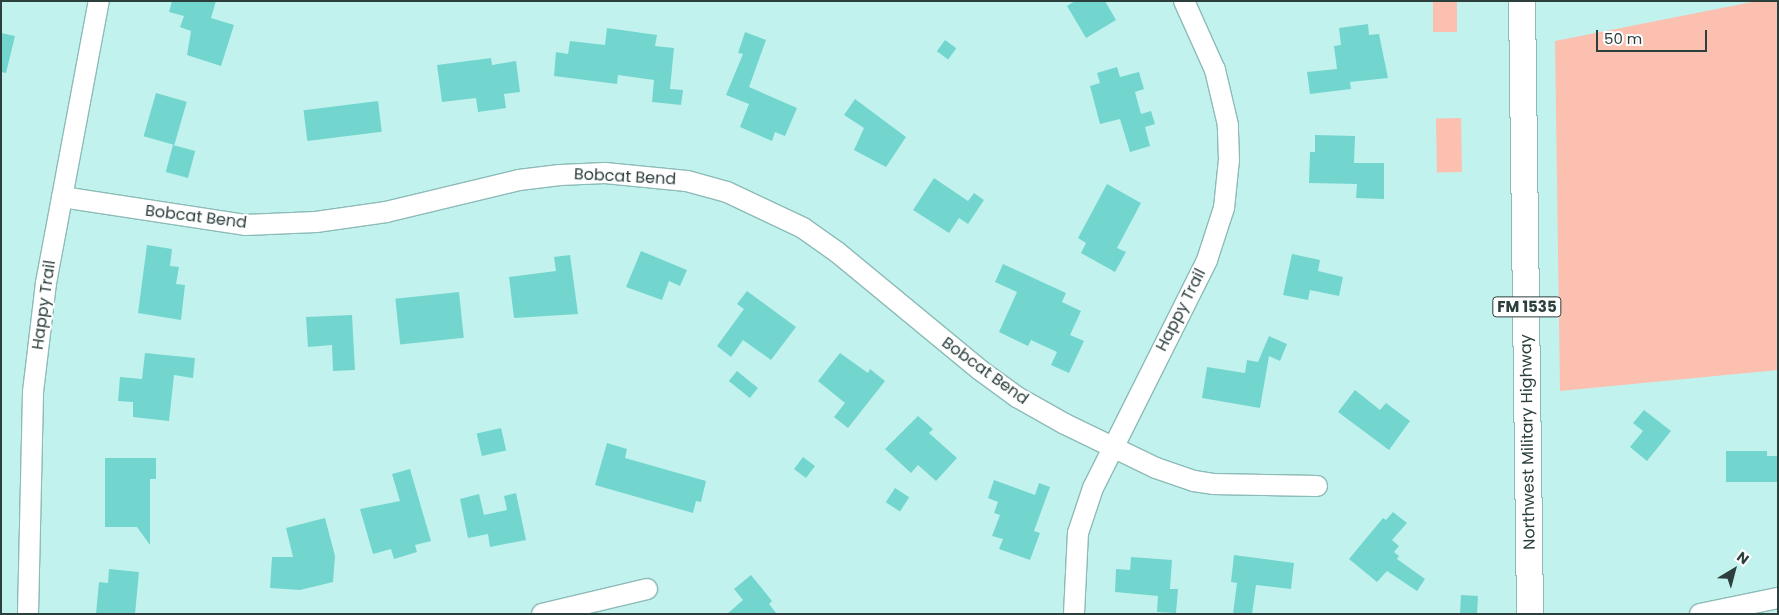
<!DOCTYPE html>
<html>
<head>
<meta charset="utf-8">
<style>
  body { margin:0 }
  #map { position:relative; width:1779px; height:615px; overflow:hidden; background:#c2f2ee; font-family:Poppins,sans-serif }
  div>[style] { position:absolute }
  .green>* { inset:0; background:#fcc0b0; transform-origin:0 0 }
  .building>* { inset:0; background:#72d6cf; transform-origin:0 0 }
  .roads { filter:drop-shadow(1px 0 #8dbbb7) drop-shadow(-1px 0 #8dbbb7) drop-shadow(0 1px #8dbbb7) drop-shadow(0 -1px #8dbbb7) }
  .minor>* { height:20px; margin:-10px; padding:0 10px; transform-origin:10px; border-radius:10px; background:#fff }
  .major>* { height:26px; margin:-13px; padding:0 13px; transform-origin:13px; border-radius:13px; background:#fff }
  span { translate:-50% -50%; white-space:nowrap; text-align:center; line-height:1.15; -webkit-text-stroke:4px #fff; paint-order:stroke }
  .shield-label span { padding:1px 4px; background:#fff; border:1px solid; border-radius:4px; -webkit-text-stroke-width:0 }
  .shield-label { font-size:15px; color:#2b3f3d; font-weight:700 }
  .street-label { font-size:16px; color:#2b3f3d }
  .frame { position:absolute; inset:0; border:2px solid #2b3f3d; pointer-events:none }
  .north { position:absolute; left:1709px; top:545px; width:50px; height:50px; -webkit-text-stroke:4px #fff; paint-order:stroke; rotate:37deg; font-size:14px; font-weight:700; line-height:20px; text-align:center; color:#2b3f3d }
  .north::after { content:''; display:block; margin:auto; width:18px; height:22px; background:#2b3f3d; clip-path:polygon(50% 0,100% 100%,50% 72%,0 100%) }
  .scale { position:absolute; left:1596px; top:30px; width:111px; height:22px; box-sizing:border-box; border:2px solid #2b3f3d; border-top:0; padding-left:6px; font-size:15px; line-height:18px; white-space:nowrap; color:#2b3f3d; -webkit-text-stroke:4px #fff; paint-order:stroke }
</style>
</head>
<body>
<div id="map">
  <div class="green">
    <i style="left:1433px;top:1px;width:24px;height:31px"></i>
    <i style="clip-path:polygon(1757px 1px,1778px 1px,1778px 370px,1560px 391px,1555px 41px)"></i>
    <i style="left:1461px;top:118px;width:54px;height:25px;rotate:89deg"></i>
  </div>
  <div class="building">
    <i style="clip-path:polygon(172px 1px,216px 1px,211px 18px,234px 25px,221px 66px,187px 55px,191px 31px,180px 27px,184px 16px,169px 12px)"></i>
    <i style="clip-path:polygon(1075px 1px,1105px 1px,1116px 20px,1086px 38px,1067px 6px)"></i>
    <i style="clip-path:polygon(1368px 24px,1369px 35px,1379px 34px,1388px 78px,1350px 82px,1351px 89px,1310px 94px,1307px 72px,1337px 69px,1334px 46px,1341px 45px,1339px 28px)"></i>
    <i style="clip-path:polygon(607px 28px,657px 35px,655px 46px,674px 48px,670px 89px,683px 90px,681px 105px,652px 102px,654px 80px,618px 75px,617px 84px,554px 76px,556px 52px,568px 54px,570px 41px,605px 45px)"></i>
    <i style="clip-path:polygon(745px 32px,766px 40px,749px 87px,797px 108px,785px 136px,775px 132px,772px 141px,740px 127px,749px 104px,726px 95px,743px 54px,738px 53px)"></i>
    <i style="clip-path:polygon(1px 33px,15px 36px,6px 73px,1px 72px)"></i>
    <i style="left:945px;top:40px;width:14px;height:14px;rotate:36deg"></i>
    <i style="clip-path:polygon(491px 58px,492px 65px,516px 61px,520px 92px,504px 94px,506px 108px,478px 112px,476px 98px,442px 102px,437px 65px)"></i>
    <i style="clip-path:polygon(1117px 67px,1120px 77px,1139px 72px,1144px 89px,1135px 92px,1141px 114px,1151px 111px,1155px 124px,1145px 127px,1150px 146px,1130px 152px,1120px 119px,1100px 124px,1090px 86px,1100px 83px,1097px 73px)"></i>
    <i style="left:156px;top:93px;width:32px;height:45px;rotate:16deg"></i>
    <i style="clip-path:polygon(855px 99px,906px 137px,886px 167px,854px 150px,864px 128px,844px 115px)"></i>
    <i style="left:378px;top:101px;width:31px;height:75px;rotate:83deg"></i>
    <i style="clip-path:polygon(1315px 135px,1355px 136px,1354px 163px,1384px 163px,1384px 199px,1356px 198px,1357px 184px,1309px 183px,1310px 152px,1315px 152px)"></i>
    <i style="left:173px;top:145px;width:23px;height:28px;rotate:15deg"></i>
    <i style="clip-path:polygon(934px 178px,968px 201px,974px 193px,984px 200px,968px 224px,959px 218px,949px 233px,913px 210px)"></i>
    <i style="clip-path:polygon(1107px 184px,1141px 203px,1117px 248px,1126px 252px,1115px 272px,1081px 253px,1086px 243px,1078px 238px)"></i>
    <i style="clip-path:polygon(147px 245px,172px 249px,170px 266px,179px 267px,176px 284px,185px 285px,181px 320px,138px 313px)"></i>
    <i style="clip-path:polygon(641px 251px,687px 270px,680px 286px,669px 281px,662px 300px,626px 287px)"></i>
    <i style="clip-path:polygon(1292px 254px,1320px 260px,1318px 271px,1343px 277px,1339px 296px,1310px 290px,1308px 300px,1283px 295px)"></i>
    <i style="clip-path:polygon(570px 255px,578px 314px,514px 318px,509px 277px,556px 271px,554px 257px)"></i>
    <i style="clip-path:polygon(1003px 264px,1066px 293px,1062px 302px,1081px 311px,1070px 335px,1084px 341px,1069px 373px,1051px 365px,1057px 352px,1031px 340px,1028px 346px,999px 332px,1017px 292px,995px 282px)"></i>
    <i style="clip-path:polygon(747px 291px,796px 327px,771px 360px,743px 340px,731px 357px,717px 346px,744px 309px,737px 304px)"></i>
    <i style="left:459px;top:292px;width:46px;height:64px;rotate:84deg"></i>
    <i style="clip-path:polygon(352px 315px,355px 370px,333px 371px,332px 345px,308px 347px,306px 317px)"></i>
    <i style="clip-path:polygon(1269px 336px,1287px 344px,1280px 361px,1269px 356px,1260px 408px,1202px 398px,1207px 367px,1245px 373px,1247px 360px,1258px 362px)"></i>
    <i style="clip-path:polygon(145px 353px,195px 358px,193px 378px,174px 375px,169px 421px,133px 417px,133px 402px,118px 401px,120px 377px,142px 379px)"></i>
    <i style="clip-path:polygon(840px 353px,868px 373px,870px 369px,885px 381px,848px 428px,834px 417px,845px 403px,818px 381px)"></i>
    <i style="left:737px;top:371px;width:27px;height:13px;rotate:39deg"></i>
    <i style="clip-path:polygon(1355px 390px,1380px 410px,1386px 403px,1410px 421px,1389px 450px,1338px 412px)"></i>
    <i style="clip-path:polygon(1644px 410px,1671px 431px,1647px 461px,1630px 447px,1643px 431px,1633px 423px)"></i>
    <i style="clip-path:polygon(918px 416px,933px 429px,929px 433px,957px 458px,936px 481px,918px 465px,911px 473px,885px 449px)"></i>
    <i style="left:501px;top:428px;width:23px;height:25px;rotate:77deg"></i>
    <i style="clip-path:polygon(607px 443px,627px 449px,625px 458px,706px 481px,701px 502px,696px 501px,693px 513px,595px 485px)"></i>
    <i style="clip-path:polygon(1726px 451px,1767px 451px,1767px 456px,1778px 456px,1778px 482px,1726px 482px)"></i>
    <i style="left:803px;top:457px;width:15px;height:15px;rotate:37deg"></i>
    <i style="clip-path:polygon(105px 458px,156px 458px,156px 479px,150px 479px,150px 545px,137px 527px,105px 527px)"></i>
    <i style="clip-path:polygon(410px 469px,431px 541px,415px 545px,417px 552px,394px 559px,391px 549px,373px 554px,360px 509px,400px 501px,392px 474px)"></i>
    <i style="clip-path:polygon(994px 480px,1035px 495px,1039px 483px,1050px 487px,1034px 531px,1040px 533px,1030px 560px,999px 549px,1003px 539px,992px 536px,1000px 515px,994px 513px,998px 502px,988px 498px)"></i>
    <i style="left:895px;top:488px;width:17px;height:17px;rotate:33deg"></i>
    <i style="clip-path:polygon(516px 493px,526px 540px,490px 547px,488px 534px,468px 538px,460px 499px,479px 494px,484px 515px,507px 510px,504px 496px)"></i>
    <i style="clip-path:polygon(1393px 512px,1407px 523px,1392px 540px,1399px 546px,1394px 552px,1399px 556px,1397px 559px,1425px 579px,1417px 591px,1387px 571px,1377px 582px,1349px 559px,1383px 518px,1386px 520px)"></i>
    <i style="clip-path:polygon(325px 518px,335px 556px,333px 582px,300px 590px,270px 588px,272px 557px,293px 557px,286px 528px)"></i>
    <i style="clip-path:polygon(1234px 555px,1294px 563px,1291px 589px,1256px 585px,1252px 614px,1233px 614px,1237px 583px,1231px 582px)"></i>
    <i style="clip-path:polygon(1131px 557px,1172px 560px,1170px 589px,1178px 589px,1176px 613px,1157px 612px,1158px 596px,1115px 592px,1116px 569px,1130px 570px)"></i>
    <i style="clip-path:polygon(109px 569px,139px 572px,135px 614px,96px 614px,99px 582px,108px 583px)"></i>
    <i style="clip-path:polygon(751px 575px,772px 601px,769px 604px,777px 614px,727px 614px,743px 600px,734px 589px)"></i>
    <i style="left:1461px;top:595px;width:17px;height:19px;rotate:3deg"></i>
  </div>
  <div class="roads">
    <div class="minor">
      <i style="left:62px;top:197px;width:185px;rotate:8.7deg"></i>
      <i style="left:245px;top:225px;width:71px;rotate:-2.4deg"></i>
      <i style="left:316px;top:222px;width:71px;rotate:-8.1deg"></i>
      <i style="left:386px;top:212px;width:137px;rotate:-13.5deg"></i>
      <i style="left:519px;top:180px;width:41px;rotate:-7deg"></i>
      <i style="left:560px;top:175px;width:45px;rotate:-2.5deg"></i>
      <i style="left:605px;top:173px;width:82px;rotate:5.6deg"></i>
      <i style="left:687px;top:181px;width:41px;rotate:15.4deg"></i>
      <i style="left:727px;top:192px;width:84px;rotate:25.3deg"></i>
      <i style="left:803px;top:228px;width:42px;rotate:35.2deg"></i>
      <i style="left:837px;top:252px;width:185px;rotate:39.5deg"></i>
      <i style="left:980px;top:370px;width:46px;rotate:36.1deg"></i>
      <i style="left:1017px;top:397px;width:55px;rotate:29.4deg"></i>
      <i style="left:1065px;top:424px;width:101px;rotate:25.8deg"></i>
      <i style="left:1156px;top:468px;width:40px;rotate:18.9deg"></i>
      <i style="left:1194px;top:481px;width:19px;rotate:9deg"></i>
      <i style="left:1213px;top:484px;width:104px;rotate:1.1deg"></i>
      <i style="left:28px;top:614px;width:222px;rotate:-88.7deg"></i>
      <i style="left:33px;top:392px;width:110px;rotate:-83.2deg"></i>
      <i style="left:46px;top:283px;width:287px;rotate:-79.4deg"></i>
      <i style="left:542px;top:614px;width:108px;rotate:-13.4deg"></i>
      <i style="left:1074px;top:614px;width:81px;rotate:-87.2deg"></i>
      <i style="left:1078px;top:533px;width:47px;rotate:-71.6deg"></i>
      <i style="left:1093px;top:488px;width:255px;rotate:-63.4deg"></i>
      <i style="left:1207px;top:260px;width:55px;rotate:-71.9deg"></i>
      <i style="left:1224px;top:208px;width:48px;rotate:-84.1deg"></i>
      <i style="left:1229px;top:160px;width:35px;rotate:-92deg"></i>
      <i style="left:1228px;top:125px;width:57px;rotate:-103.3deg"></i>
      <i style="left:1215px;top:70px;width:76px;rotate:-114.2deg"></i>
      <i style="left:1700px;top:614px;width:80px;rotate:-11.6deg"></i>
    </div>
    <div class="major">
      <i style="left:1522px;top:1px;width:613px;rotate:89.25deg"></i>
    </div>
  </div>
  <div class="shield-label">
    <span style="left:1527px;top:307px">FM 1535</span>
  </div>
  <div class="street-label">
    <span style="left:625px;top:177px;rotate:3deg">Bobcat Bend</span>
    <span style="left:196px;top:217px;rotate:7deg">Bobcat Bend</span>
    <span style="left:44px;top:305px;rotate:-82deg">Happy Trail</span>
    <span style="left:1181px;top:310px;rotate:-63deg">Happy Trail</span>
    <span style="left:985px;top:371px;rotate:36deg">Bobcat Bend</span>
    <span style="left:1528px;top:442px;rotate:-91deg">Northwest Military Highway</span>
  </div>
  <div class="frame"></div>
  <div class="north">N</div>
  <div class="scale">50 m</div>
</div>
</body>
</html>
